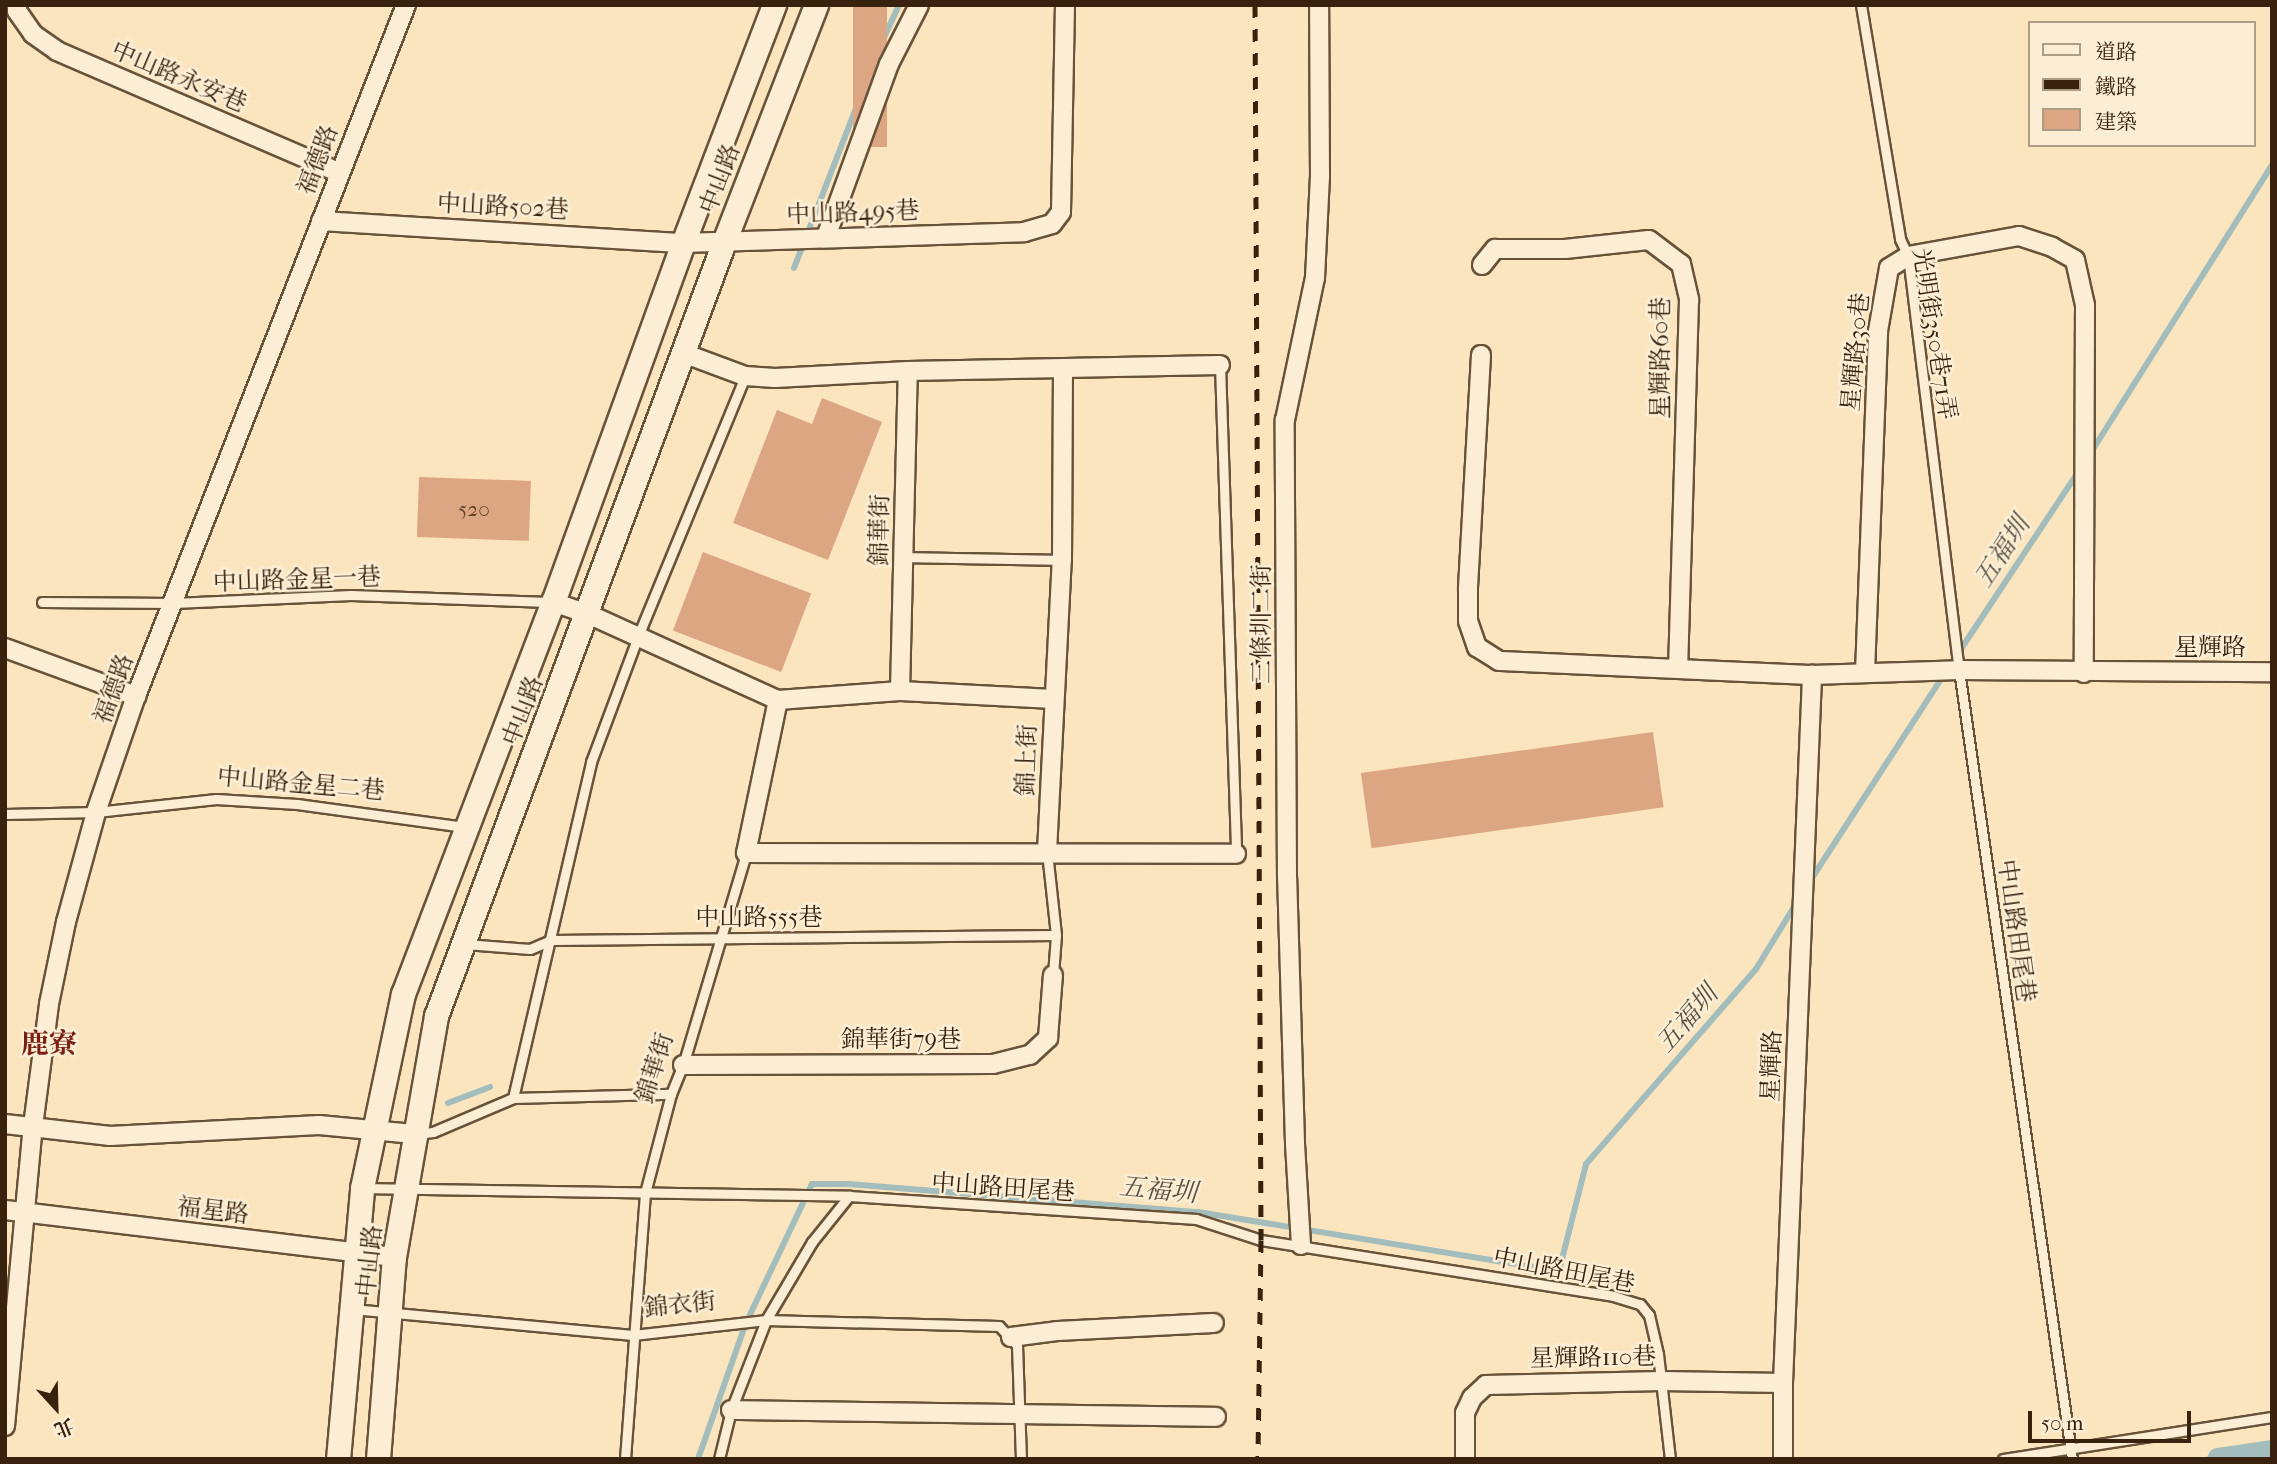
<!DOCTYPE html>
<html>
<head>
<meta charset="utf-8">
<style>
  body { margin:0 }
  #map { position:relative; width:2277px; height:1464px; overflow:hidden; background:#fae5be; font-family:"IM FELL French Canon","Noto Serif TC",serif }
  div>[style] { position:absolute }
  .stream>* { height:6px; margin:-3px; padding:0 3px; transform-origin:3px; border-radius:3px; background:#a3bcbc }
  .canal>* { height:23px; margin:-11.5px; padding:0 11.5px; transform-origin:11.5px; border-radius:11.5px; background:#a3bcbc }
  .building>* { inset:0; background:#dda682; transform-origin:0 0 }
  .roads { filter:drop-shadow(2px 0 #685339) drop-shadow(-2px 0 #685339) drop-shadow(0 2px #685339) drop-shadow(0 -2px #685339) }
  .service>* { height:9px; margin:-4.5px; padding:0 4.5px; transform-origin:4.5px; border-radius:4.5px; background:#fceed5 }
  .minor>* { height:18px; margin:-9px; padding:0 9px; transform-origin:9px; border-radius:9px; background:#fceed5 }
  .tertiary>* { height:23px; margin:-11.5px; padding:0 11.5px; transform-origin:11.5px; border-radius:11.5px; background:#fceed5 }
  .rail>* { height:5px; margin-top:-2.5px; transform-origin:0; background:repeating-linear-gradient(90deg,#38220d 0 12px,transparent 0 24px) }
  span { translate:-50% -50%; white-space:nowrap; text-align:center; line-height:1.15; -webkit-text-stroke:5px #fceed5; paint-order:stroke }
  .number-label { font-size:21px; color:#61432a }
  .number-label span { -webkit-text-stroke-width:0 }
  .street-label { font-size:24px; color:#38220d }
  .water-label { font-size:26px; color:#585042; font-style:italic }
  .quarter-label { font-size:28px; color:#7a1f14; font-weight:700 }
  .frame { position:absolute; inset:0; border:7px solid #38220d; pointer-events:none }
  .legend { position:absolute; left:2028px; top:21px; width:228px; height:126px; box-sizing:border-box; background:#fceed5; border:2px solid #ae9c85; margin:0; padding:9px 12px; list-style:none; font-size:21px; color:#38220d }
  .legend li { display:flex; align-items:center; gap:14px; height:35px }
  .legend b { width:35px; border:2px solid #ae9c85 }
  .north { position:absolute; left:21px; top:1373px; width:70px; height:70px; -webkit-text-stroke:5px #fceed5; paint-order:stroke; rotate:158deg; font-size:19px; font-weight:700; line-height:28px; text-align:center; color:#38220d }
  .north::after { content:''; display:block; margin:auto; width:24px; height:32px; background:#38220d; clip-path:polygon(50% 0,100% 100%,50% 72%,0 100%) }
  .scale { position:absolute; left:2028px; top:1411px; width:163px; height:32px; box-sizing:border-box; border:4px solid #38220d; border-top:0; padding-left:9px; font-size:21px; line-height:24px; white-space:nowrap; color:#38220d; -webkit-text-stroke:5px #fceed5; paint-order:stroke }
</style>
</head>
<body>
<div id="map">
  <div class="stream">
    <i style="left:794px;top:268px;width:238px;rotate:-68.8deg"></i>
    <i style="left:880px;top:46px;width:45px;rotate:-65.1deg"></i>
    <i style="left:2090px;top:454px;width:342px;rotate:-57.8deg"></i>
    <i style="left:1957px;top:655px;width:223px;rotate:-56.5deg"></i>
    <i style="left:1808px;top:884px;width:252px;rotate:-57deg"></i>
    <i style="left:448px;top:1103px;width:45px;rotate:-20.9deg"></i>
    <i style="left:698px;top:1459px;width:144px;rotate:-70.6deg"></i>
    <i style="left:746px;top:1323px;width:154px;rotate:-64.6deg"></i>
    <i style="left:812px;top:1184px;width:36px"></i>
    <i style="left:848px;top:1184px;width:351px;rotate:4.6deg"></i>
    <i style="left:1198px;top:1212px;width:366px;rotate:9.3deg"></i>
    <i style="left:1559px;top:1271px;width:110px;rotate:-75.8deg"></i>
    <i style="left:1586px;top:1164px;width:259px;rotate:-48.9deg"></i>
    <i style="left:1756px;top:969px;width:79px;rotate:-58.5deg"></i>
  </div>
  <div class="canal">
    <i style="left:2218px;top:1459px;width:55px;rotate:-8.4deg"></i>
  </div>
  <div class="building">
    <i style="left:853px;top:5px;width:34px;height:142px"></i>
    <i style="clip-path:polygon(822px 398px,882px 422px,828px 560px,733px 523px,777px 410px,812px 424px)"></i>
    <i style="left:419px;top:477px;width:112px;height:60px;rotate:2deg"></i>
    <i style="left:703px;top:552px;width:116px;height:84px;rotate:21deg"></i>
    <i style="left:1653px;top:732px;width:76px;height:295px;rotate:82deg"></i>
  </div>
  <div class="roads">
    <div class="service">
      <i style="left:1861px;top:5px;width:237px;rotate:80.5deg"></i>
      <i style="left:1900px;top:239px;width:19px;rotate:65deg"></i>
      <i style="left:1908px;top:256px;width:417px;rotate:83deg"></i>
      <i style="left:1959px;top:670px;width:797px;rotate:81.85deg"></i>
      <i style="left:1220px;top:365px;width:489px;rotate:88.1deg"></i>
      <i style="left:904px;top:557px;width:158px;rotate:1.1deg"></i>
      <i style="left:42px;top:602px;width:132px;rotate:0.4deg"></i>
      <i style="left:174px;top:603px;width:177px;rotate:-2.6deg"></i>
      <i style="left:351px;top:595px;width:200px;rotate:2deg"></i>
      <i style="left:5px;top:814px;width:91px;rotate:-1.3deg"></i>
      <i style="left:96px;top:812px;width:121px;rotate:-6.2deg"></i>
      <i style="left:216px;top:799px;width:81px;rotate:3.5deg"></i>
      <i style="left:297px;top:804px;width:171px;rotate:7.8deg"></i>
      <i style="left:1047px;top:852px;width:83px;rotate:83.8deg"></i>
      <i style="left:1056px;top:935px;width:40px;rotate:94.3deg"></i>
      <i style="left:465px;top:944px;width:65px;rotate:4.4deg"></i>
      <i style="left:530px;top:949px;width:23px;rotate:-23deg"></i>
      <i style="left:551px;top:940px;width:505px;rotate:-0.57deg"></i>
      <i style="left:513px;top:1098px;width:345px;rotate:-76.9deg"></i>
      <i style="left:591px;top:762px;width:134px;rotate:-69.5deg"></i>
      <i style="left:638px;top:636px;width:281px;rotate:-67.6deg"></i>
      <i style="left:416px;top:1134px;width:17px;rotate:-7deg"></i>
      <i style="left:433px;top:1132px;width:87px;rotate:-23deg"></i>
      <i style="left:513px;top:1098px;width:158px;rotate:-1.5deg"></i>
      <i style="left:364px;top:1188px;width:485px;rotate:0.9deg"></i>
      <i style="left:849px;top:1196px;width:348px;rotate:3.8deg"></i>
      <i style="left:1196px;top:1219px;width:68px;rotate:17.9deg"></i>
      <i style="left:1261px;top:1240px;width:356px;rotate:9deg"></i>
      <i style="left:1613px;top:1296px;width:28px;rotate:17deg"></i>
      <i style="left:1640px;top:1304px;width:14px;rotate:51deg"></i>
      <i style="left:1649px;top:1315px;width:40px;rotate:77deg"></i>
      <i style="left:1658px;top:1354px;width:106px;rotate:83.5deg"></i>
      <i style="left:352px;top:1309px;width:282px;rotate:5.3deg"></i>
      <i style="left:633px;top:1335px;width:134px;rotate:-6.4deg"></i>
      <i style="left:766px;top:1320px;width:233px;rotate:1.5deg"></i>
      <i style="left:999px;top:1326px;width:26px;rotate:47deg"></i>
      <i style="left:1017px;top:1345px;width:114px;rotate:88deg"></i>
      <i style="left:625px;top:1459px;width:267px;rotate:-85.7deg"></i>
      <i style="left:645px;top:1193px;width:102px;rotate:-75.3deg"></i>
      <i style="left:671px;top:1094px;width:31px;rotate:-68deg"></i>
      <i style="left:683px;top:1065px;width:221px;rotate:-73.4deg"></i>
      <i style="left:719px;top:1459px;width:50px;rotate:-76.2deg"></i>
      <i style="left:731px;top:1410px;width:97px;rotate:-68.7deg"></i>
      <i style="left:766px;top:1320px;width:91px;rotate:-59.5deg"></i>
      <i style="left:812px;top:1242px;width:59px;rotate:-51.2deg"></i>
      <i style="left:2003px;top:1459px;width:272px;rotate:-8.9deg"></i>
    </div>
    <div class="minor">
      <i style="left:17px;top:5px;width:6px;rotate:90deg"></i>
      <i style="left:17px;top:11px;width:28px;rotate:55deg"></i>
      <i style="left:33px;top:34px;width:29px;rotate:35deg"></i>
      <i style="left:57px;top:51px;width:308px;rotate:23.3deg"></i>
      <i style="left:321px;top:221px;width:363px;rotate:3.5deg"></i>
      <i style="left:683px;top:243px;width:341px;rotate:-1.8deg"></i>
      <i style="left:1024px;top:232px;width:29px;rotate:-16deg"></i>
      <i style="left:1052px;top:224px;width:15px;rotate:-53deg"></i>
      <i style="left:1061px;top:212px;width:207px;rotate:-88.9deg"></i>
      <i style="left:826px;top:237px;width:184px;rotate:-70deg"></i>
      <i style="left:889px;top:64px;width:66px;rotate:-63deg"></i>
      <i style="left:1482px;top:265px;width:21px;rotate:-51deg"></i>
      <i style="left:1495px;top:249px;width:70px"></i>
      <i style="left:1565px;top:249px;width:84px;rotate:-6.1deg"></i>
      <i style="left:1649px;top:240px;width:40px;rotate:37deg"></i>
      <i style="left:1681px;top:264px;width:37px;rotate:77deg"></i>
      <i style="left:1689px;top:300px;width:368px;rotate:91.7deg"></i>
      <i style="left:683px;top:353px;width:66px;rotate:20.4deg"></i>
      <i style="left:745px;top:376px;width:30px;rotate:4deg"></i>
      <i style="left:775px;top:378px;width:133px;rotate:-3deg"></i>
      <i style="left:908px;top:371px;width:312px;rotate:-1.1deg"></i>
      <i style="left:1481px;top:355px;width:235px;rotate:93.2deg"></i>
      <i style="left:1468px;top:590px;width:31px;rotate:90deg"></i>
      <i style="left:1468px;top:621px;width:28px;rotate:71deg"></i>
      <i style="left:1477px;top:647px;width:26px;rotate:32deg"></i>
      <i style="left:1499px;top:661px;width:313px;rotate:2.6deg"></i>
      <i style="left:553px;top:602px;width:37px;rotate:19deg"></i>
      <i style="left:588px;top:614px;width:209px;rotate:24.4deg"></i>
      <i style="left:778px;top:700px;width:122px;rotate:-4.2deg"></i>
      <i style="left:900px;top:691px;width:154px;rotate:3deg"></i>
      <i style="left:5px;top:648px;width:140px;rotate:20.1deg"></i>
      <i style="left:1865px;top:673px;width:342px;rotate:-87.8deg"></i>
      <i style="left:1878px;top:331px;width:64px;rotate:-80.1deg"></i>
      <i style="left:1889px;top:268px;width:22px;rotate:-32deg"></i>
      <i style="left:1908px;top:256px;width:113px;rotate:-10.2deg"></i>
      <i style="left:2019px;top:236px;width:35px;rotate:18deg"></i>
      <i style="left:2052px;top:247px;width:26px;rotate:29deg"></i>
      <i style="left:2075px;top:260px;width:46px;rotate:77.5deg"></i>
      <i style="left:2085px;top:305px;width:368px;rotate:90.2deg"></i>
      <i style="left:900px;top:691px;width:320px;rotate:-88.6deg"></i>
      <i style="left:778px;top:700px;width:156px;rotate:101.8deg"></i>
      <i style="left:746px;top:853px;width:490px;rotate:0.1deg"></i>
      <i style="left:1047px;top:852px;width:292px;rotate:-87.1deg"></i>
      <i style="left:1062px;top:560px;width:191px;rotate:-89.7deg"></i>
      <i style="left:683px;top:1065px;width:310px;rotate:-0.2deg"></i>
      <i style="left:993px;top:1064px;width:38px;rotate:-14deg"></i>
      <i style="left:1030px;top:1055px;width:25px;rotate:-43deg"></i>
      <i style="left:1048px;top:1038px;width:63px;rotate:-85.5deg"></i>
      <i style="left:5px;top:1124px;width:106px;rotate:6.5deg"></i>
      <i style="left:110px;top:1136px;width:209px;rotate:-3deg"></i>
      <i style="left:319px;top:1125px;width:95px;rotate:5.4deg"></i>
      <i style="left:5px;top:1210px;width:392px;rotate:6.9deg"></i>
      <i style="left:1301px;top:1245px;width:102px;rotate:-93.4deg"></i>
      <i style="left:1295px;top:1143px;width:265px;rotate:-91.7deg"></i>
      <i style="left:1287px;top:878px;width:458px;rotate:-90.3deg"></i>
      <i style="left:1285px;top:420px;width:145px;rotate:-78.1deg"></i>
      <i style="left:1315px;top:278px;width:101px;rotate:-87.2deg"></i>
      <i style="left:1320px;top:177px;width:172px;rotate:-90.3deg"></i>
      <i style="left:1011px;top:1337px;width:46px;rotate:-7.4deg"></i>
      <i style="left:1057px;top:1331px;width:157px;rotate:-2.9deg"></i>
      <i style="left:731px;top:1410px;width:485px;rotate:0.8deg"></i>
      <i style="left:5px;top:1426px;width:301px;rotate:-84.7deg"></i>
      <i style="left:33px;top:1126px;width:123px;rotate:-82.5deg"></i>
      <i style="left:49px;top:1004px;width:84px;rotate:-78.3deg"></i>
      <i style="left:66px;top:922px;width:114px;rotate:-74.7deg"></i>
      <i style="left:96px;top:812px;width:123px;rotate:-71deg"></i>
      <i style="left:136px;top:696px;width:742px;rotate:-68.66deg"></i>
      <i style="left:1465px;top:1459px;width:46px;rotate:-90deg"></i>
      <i style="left:1465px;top:1413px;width:17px;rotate:-65deg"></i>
      <i style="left:1472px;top:1398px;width:19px;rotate:-43deg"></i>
      <i style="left:1486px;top:1385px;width:175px;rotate:-1.3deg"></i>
      <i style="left:1661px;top:1381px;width:122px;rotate:0.9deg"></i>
      <i style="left:1783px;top:1459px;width:76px;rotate:-90deg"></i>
      <i style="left:1783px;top:1383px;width:709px;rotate:-87.65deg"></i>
      <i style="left:1812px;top:675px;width:147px;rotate:-1.9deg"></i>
      <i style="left:1959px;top:670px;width:313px;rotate:0.4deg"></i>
    </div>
    <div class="tertiary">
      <i style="left:338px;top:1459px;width:272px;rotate:-84.9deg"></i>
      <i style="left:362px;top:1188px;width:198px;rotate:-78.1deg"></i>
      <i style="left:403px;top:994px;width:420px;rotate:-69.1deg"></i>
      <i style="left:553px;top:602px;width:382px;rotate:-70.1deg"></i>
      <i style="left:683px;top:243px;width:255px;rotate:-69.1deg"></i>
      <i style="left:378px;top:1459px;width:203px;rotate:-85.5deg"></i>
      <i style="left:394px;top:1257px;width:245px;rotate:-80.1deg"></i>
      <i style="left:436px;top:1016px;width:826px;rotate:-69.59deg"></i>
      <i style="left:724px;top:242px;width:254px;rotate:-68.8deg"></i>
    </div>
  </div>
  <div class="rail">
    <i style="left:1255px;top:5px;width:1235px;rotate:89.72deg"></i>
    <i style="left:1261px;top:1240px;width:219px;rotate:90.8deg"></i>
  </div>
  <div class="number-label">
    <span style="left:474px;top:509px">520</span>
  </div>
  <div class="street-label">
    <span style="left:179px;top:77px;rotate:23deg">中山路永安巷</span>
    <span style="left:318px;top:160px;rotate:-69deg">福德路</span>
    <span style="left:720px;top:179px;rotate:-69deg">中山路</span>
    <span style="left:503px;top:207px;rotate:3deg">中山路502巷</span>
    <span style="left:853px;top:213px;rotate:-2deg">中山路495巷</span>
    <span style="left:1934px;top:334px;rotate:81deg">光明街350巷71弄</span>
    <span style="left:1856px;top:352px;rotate:-85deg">星輝路30巷</span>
    <span style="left:1661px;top:358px;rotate:-90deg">星輝路60巷</span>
    <span style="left:880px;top:530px;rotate:-89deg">錦華街</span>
    <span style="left:297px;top:580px;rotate:-2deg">中山路金星一巷</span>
    <span style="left:1262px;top:624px;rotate:-90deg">三條圳二街</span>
    <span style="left:2210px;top:648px">星輝路</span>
    <span style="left:114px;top:689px;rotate:-70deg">福德路</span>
    <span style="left:523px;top:711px;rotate:-69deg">中山路</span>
    <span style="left:1027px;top:760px;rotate:-88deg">錦上街</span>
    <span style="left:301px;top:784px;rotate:5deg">中山路金星二巷</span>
    <span style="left:759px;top:918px">中山路555巷</span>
    <span style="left:2016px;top:931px;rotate:82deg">中山路田尾巷</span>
    <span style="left:901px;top:1040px">錦華街79巷</span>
    <span style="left:1772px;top:1066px;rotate:-88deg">星輝路</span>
    <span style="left:655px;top:1068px;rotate:-72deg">錦華街</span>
    <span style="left:1003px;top:1188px;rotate:4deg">中山路田尾巷</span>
    <span style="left:213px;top:1211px;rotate:7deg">福星路</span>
    <span style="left:370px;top:1261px;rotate:-84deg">中山路</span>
    <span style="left:1564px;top:1271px;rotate:11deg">中山路田尾巷</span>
    <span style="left:680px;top:1305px;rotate:-6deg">錦衣街</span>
    <span style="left:1593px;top:1358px;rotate:-1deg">星輝路110巷</span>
  </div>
  <div class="water-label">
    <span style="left:2002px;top:552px;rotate:-57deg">五福圳</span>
    <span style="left:1687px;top:1019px;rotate:-49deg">五福圳</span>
    <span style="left:1158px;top:1190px;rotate:5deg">五福圳</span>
  </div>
  <div class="quarter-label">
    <span style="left:49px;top:1044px">鹿寮</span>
  </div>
  <div class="frame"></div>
  <ul class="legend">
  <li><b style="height:9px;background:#fceed5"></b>道路</li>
  <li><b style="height:9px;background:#38220d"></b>鐵路</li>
  <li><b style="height:19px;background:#dda682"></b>建築</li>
  </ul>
  <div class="north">北</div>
  <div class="scale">50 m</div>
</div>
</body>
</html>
